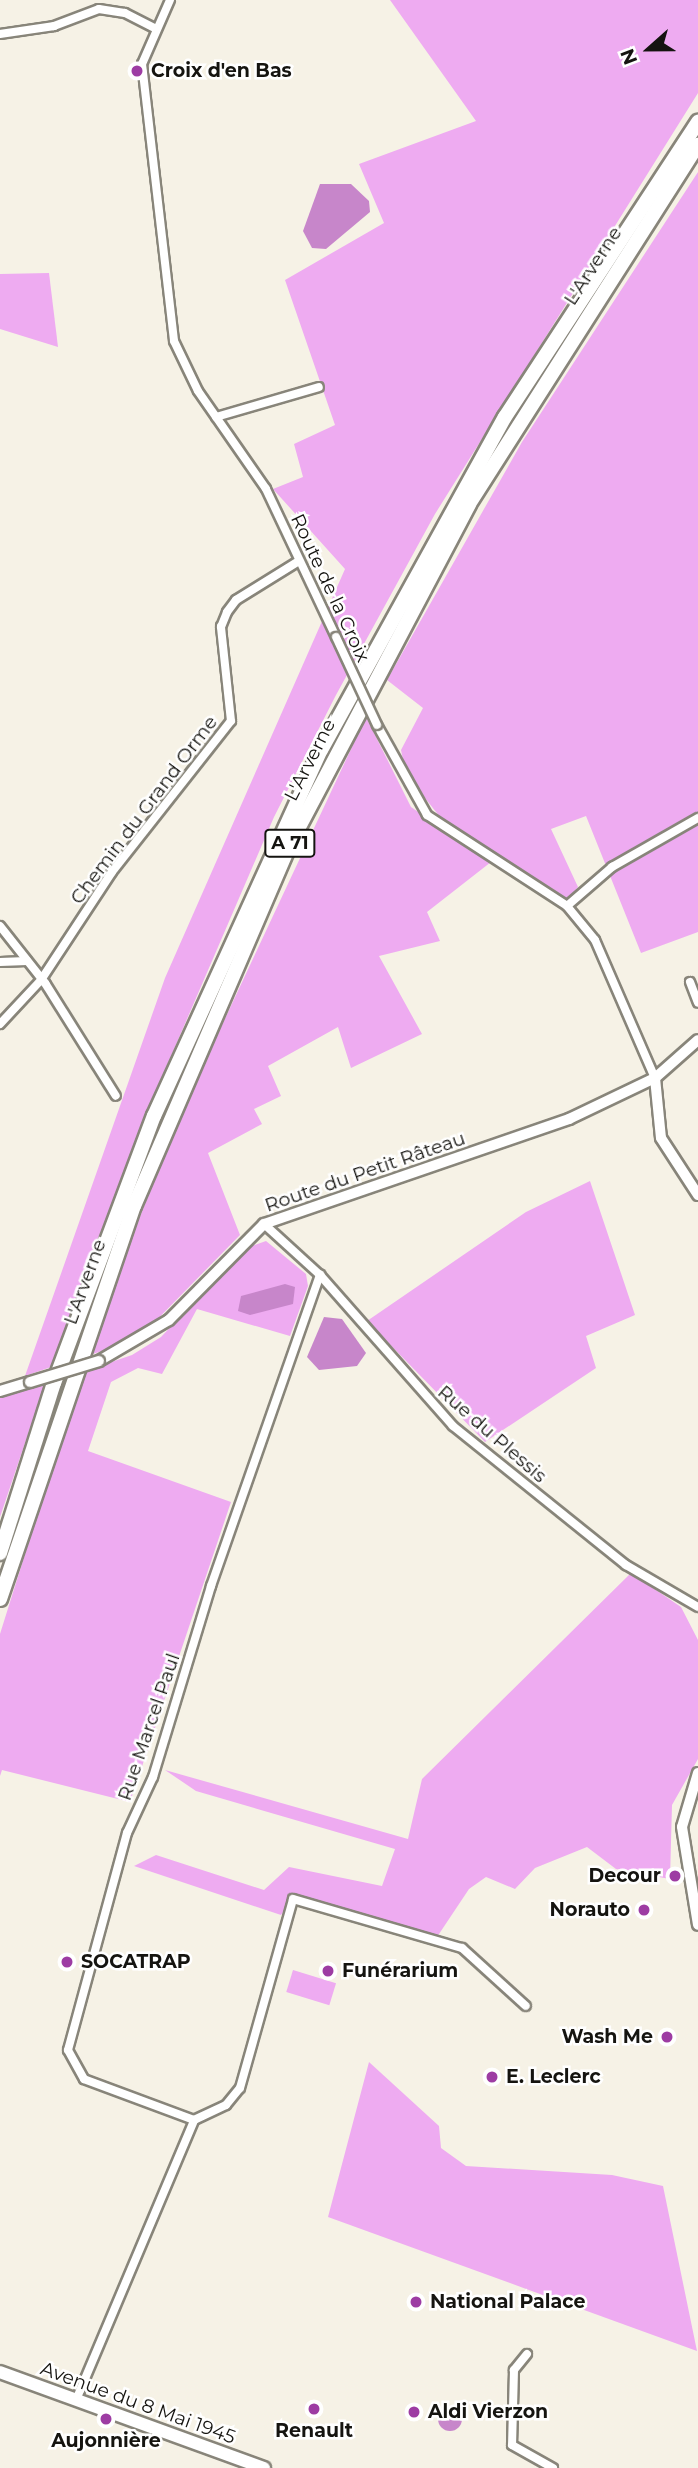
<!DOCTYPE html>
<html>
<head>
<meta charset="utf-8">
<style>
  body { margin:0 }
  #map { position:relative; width:698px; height:2468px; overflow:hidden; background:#f6f2e6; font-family:Montserrat,sans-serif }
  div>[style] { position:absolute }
  .green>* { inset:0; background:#eeabf1; transform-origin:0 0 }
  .water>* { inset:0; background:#c786ca }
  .round { border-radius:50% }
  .roads { filter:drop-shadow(2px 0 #88857a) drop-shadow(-2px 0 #88857a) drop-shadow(0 2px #88857a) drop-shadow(0 -2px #88857a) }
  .minor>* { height:8px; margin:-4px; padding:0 4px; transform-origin:4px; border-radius:4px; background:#fff }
  .tertiary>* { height:10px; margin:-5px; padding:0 5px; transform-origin:5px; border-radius:5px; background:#fff }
  .primary>* { height:12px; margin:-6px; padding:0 6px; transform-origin:6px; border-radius:6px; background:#fff }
  .motorway>* { height:14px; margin:-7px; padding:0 7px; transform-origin:7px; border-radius:7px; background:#fff }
  .bridges { filter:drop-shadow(2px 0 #88857a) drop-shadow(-2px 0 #88857a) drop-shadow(0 2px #88857a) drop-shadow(0 -2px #88857a) }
  .minor-bridge>* { height:8px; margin:-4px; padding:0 4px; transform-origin:4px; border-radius:4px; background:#fff }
  .tertiary-bridge>* { height:10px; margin:-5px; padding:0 5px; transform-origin:5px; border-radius:5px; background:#fff }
  .dots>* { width:19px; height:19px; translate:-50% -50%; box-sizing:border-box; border:4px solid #fff; border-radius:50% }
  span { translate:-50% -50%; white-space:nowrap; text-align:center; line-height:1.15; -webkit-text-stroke:5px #fff; paint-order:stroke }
  .shield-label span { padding:2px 5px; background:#fff; border:2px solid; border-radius:5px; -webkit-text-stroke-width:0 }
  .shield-label { font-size:18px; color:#151410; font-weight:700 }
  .poi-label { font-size:19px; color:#151410; font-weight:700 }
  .left { translate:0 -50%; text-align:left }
  .right { translate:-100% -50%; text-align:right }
  .street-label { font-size:19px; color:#151410 }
  .north { position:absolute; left:614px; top:14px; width:70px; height:70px; -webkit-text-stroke:5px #fff; paint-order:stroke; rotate:249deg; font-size:19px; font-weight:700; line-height:28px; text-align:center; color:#151410 }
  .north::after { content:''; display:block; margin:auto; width:24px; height:32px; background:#151410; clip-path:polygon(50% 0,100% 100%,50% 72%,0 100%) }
</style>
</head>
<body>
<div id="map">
  <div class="green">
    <i style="clip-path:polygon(390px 0,698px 0,698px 93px,435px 514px,336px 695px,274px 817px,153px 1098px,54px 1366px,25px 1376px,165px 978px,345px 569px,273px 489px,303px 477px,294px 444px,335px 425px,285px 280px,384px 223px,359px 164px,476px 121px)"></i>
    <i style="clip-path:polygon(698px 172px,698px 932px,641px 953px,586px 816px,551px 829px,578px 887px,568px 899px,440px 817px,406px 774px,401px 750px,423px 708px,387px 680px,522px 442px)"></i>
    <i style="clip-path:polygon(49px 273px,58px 347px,0 329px,0 274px)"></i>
    <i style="clip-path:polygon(366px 717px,411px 807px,491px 862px,427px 912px,440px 941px,379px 956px,422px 1034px,351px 1068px,338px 1027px,268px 1066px,281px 1096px,254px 1109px,262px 1124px,208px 1153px,240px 1235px,140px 1337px,85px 1357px,179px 1117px)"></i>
    <i style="clip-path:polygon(590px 1181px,635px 1315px,586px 1336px,596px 1368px,485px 1442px,367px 1321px,526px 1212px)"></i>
    <i style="clip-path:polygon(266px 1241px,306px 1274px,308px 1286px,290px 1336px,197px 1309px,162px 1374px,138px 1368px,111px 1382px,88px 1451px,231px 1502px,130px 1802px,2px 1770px,0 1776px,0 1634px,82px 1372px,132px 1355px,161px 1337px,246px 1248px)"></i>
    <i style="clip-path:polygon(45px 1384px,0 1517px,0 1398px)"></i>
    <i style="clip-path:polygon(631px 1573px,681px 1607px,698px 1640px,698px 1759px,672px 1805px,670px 1879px,616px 1869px,587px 1847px,535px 1868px,515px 1889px,486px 1877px,469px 1889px,435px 1940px,293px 1899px,281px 1915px,134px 1866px,156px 1855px,264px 1890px,289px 1867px,382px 1886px,395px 1849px,196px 1791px,165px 1770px,408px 1839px,422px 1779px)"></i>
    <i style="left:293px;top:1970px;width:45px;height:23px;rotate:17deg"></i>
    <i style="clip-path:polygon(369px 2062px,439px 2126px,441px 2148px,466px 2166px,612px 2175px,663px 2186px,697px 2351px,328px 2217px)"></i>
  </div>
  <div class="water">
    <i style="clip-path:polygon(320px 184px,351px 184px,369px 201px,370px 212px,326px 249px,312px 248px,303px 231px)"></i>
    <i style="clip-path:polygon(285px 1284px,295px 1287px,293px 1304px,250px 1315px,238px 1311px,241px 1296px)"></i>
    <i style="clip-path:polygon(324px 1317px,342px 1319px,366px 1353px,357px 1366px,319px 1370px,307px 1357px)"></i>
    <i class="round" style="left:438px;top:2407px;width:24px;height:24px"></i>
  </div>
  <div class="roads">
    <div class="minor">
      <i style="left:170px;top:0;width:70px;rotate:113.6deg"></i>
      <i style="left:142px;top:64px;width:279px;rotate:83.4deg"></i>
      <i style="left:174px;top:341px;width:55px;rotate:64.4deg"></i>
      <i style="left:198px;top:391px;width:119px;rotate:55.2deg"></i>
      <i style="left:266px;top:489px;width:164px;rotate:64.7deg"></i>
      <i style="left:0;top:34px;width:55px;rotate:-8.4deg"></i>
      <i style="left:54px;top:26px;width:48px;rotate:-20.7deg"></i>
      <i style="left:99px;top:9px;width:26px;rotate:9deg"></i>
      <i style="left:125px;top:13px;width:33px;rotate:27deg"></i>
      <i style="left:216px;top:417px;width:107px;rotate:-16.2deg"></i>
      <i style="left:377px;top:725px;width:103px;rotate:60.9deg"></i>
      <i style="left:427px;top:815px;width:167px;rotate:33deg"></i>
      <i style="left:567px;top:906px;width:44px;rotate:50.5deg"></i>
      <i style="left:595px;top:940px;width:150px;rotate:66.5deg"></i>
      <i style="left:567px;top:906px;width:60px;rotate:-40.9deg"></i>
      <i style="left:612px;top:867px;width:99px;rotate:-29.7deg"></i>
      <i style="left:0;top:926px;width:73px;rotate:51.7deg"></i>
      <i style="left:45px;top:983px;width:133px;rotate:57.9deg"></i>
      <i style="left:0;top:962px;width:27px;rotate:-2deg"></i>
      <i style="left:690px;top:982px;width:22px;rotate:69deg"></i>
      <i style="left:0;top:1024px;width:60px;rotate:-47deg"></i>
      <i style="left:41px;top:980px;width:129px;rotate:-56.7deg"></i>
      <i style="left:112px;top:872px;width:192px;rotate:-51.8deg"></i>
      <i style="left:231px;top:721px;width:95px;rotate:-96.1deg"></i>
      <i style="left:221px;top:627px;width:16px;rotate:-68deg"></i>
      <i style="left:227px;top:612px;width:15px;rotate:-53deg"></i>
      <i style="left:236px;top:600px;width:74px;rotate:-31.8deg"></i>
      <i style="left:264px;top:1224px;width:76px;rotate:42.3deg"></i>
      <i style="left:320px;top:1275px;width:201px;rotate:48.6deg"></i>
      <i style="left:453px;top:1426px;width:222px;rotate:38.8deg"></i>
      <i style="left:626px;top:1565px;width:83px;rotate:30.3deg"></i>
      <i style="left:194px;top:2120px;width:117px;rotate:-159.6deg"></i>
      <i style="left:84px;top:2079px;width:33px;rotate:-119deg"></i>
      <i style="left:68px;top:2050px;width:225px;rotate:-74.8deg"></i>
      <i style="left:127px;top:1833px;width:62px;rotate:-65.1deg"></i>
      <i style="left:153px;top:1777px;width:200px;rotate:-73.1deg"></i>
      <i style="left:211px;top:1586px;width:330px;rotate:-70.7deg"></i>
      <i style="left:527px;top:2354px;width:21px;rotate:129deg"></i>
      <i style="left:514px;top:2370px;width:75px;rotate:91.5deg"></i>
      <i style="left:512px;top:2445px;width:47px;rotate:29.3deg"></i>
      <i style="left:76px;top:2400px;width:304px;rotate:-67.1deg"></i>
      <i style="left:194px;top:2120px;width:35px;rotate:-25deg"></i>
      <i style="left:226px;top:2105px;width:22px;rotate:-51deg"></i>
      <i style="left:240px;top:2088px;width:196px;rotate:-74.3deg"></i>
      <i style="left:293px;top:1899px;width:176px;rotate:16.2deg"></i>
      <i style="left:462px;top:1948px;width:86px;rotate:42.2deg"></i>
    </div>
    <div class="tertiary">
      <i style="left:655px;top:1078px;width:60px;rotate:84.3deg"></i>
      <i style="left:661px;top:1138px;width:68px;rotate:57deg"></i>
      <i style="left:99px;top:1361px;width:81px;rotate:-30.4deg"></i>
      <i style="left:169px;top:1320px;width:135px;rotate:-45.3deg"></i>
      <i style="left:264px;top:1224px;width:323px;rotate:-19deg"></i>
      <i style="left:569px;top:1119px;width:95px;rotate:-25.5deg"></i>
      <i style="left:655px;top:1078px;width:57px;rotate:-41.5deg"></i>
      <i style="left:0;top:1391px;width:31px;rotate:-17deg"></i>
      <i style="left:698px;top:1773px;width:56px;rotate:106.5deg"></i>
      <i style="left:682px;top:1827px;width:99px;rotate:80.7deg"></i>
    </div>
    <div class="primary">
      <i style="left:0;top:2372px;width:281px;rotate:20deg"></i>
    </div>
    <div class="motorway">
      <i style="left:0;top:1553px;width:178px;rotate:-72.4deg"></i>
      <i style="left:54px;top:1383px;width:285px;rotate:-69.5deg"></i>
      <i style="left:154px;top:1116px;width:402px;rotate:-65.5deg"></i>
      <i style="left:321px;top:750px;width:380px;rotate:-61.1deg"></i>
      <i style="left:505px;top:417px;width:353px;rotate:-56.8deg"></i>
      <i style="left:0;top:1599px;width:415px;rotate:-71.2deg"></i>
      <i style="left:134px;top:1206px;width:392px;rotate:-66.7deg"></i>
      <i style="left:289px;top:846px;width:386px;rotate:-62.2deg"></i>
      <i style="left:469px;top:504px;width:426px;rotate:-57.5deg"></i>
    </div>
  </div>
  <div class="bridges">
    <div class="minor-bridge">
      <i style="left:336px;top:637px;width:97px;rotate:65deg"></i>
    </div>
    <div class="tertiary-bridge">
      <i style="left:30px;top:1382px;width:72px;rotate:-16.9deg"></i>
    </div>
  </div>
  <div class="dots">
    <i style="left:137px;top:71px;background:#9d3ca3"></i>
    <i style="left:675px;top:1876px;background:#9d3ca3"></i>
    <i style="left:644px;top:1910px;background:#9d3ca3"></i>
    <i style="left:67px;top:1962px;background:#9d3ca3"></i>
    <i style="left:328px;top:1971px;background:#9d3ca3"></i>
    <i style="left:667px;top:2037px;background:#9d3ca3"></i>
    <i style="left:492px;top:2077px;background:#9d3ca3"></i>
    <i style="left:416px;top:2302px;background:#9d3ca3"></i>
    <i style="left:314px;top:2409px;background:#9d3ca3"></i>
    <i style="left:414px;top:2412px;background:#9d3ca3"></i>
    <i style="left:106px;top:2419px;background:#9d3ca3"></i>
  </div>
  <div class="shield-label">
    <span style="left:290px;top:843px">A 71</span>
  </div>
  <div class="poi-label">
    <span class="left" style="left:151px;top:71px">Croix d'en Bas</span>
    <span class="right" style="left:661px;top:1876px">Decour</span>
    <span class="right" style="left:630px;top:1910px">Norauto</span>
    <span class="left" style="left:81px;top:1962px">SOCATRAP</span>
    <span class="left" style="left:342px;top:1971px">Funérarium</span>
    <span class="right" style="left:653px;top:2037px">Wash Me</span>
    <span class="left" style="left:506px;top:2077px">E. Leclerc</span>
    <span class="left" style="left:430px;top:2302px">National Palace</span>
    <span class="left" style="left:428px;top:2412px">Aldi Vierzon</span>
    <span style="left:314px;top:2431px">Renault</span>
    <span style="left:106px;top:2441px">Aujonnière</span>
  </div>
  <div class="street-label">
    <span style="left:593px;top:266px;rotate:-57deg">L'Arverne</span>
    <span style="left:330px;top:588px;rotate:65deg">Route de la Croix</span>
    <span style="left:310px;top:760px;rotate:-63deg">L'Arverne</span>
    <span style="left:144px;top:810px;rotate:-53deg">Chemin du Grand Orme</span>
    <span style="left:365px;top:1172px;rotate:-19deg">Route du Petit Râteau</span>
    <span style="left:85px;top:1282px;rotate:-70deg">L'Arverne</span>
    <span style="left:492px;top:1434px;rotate:41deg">Rue du Plessis</span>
    <span style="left:149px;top:1727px;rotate:-71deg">Rue Marcel Paul</span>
    <span style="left:138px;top:2403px;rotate:20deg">Avenue du 8 Mai 1945</span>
  </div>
  <div class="north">N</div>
</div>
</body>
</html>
